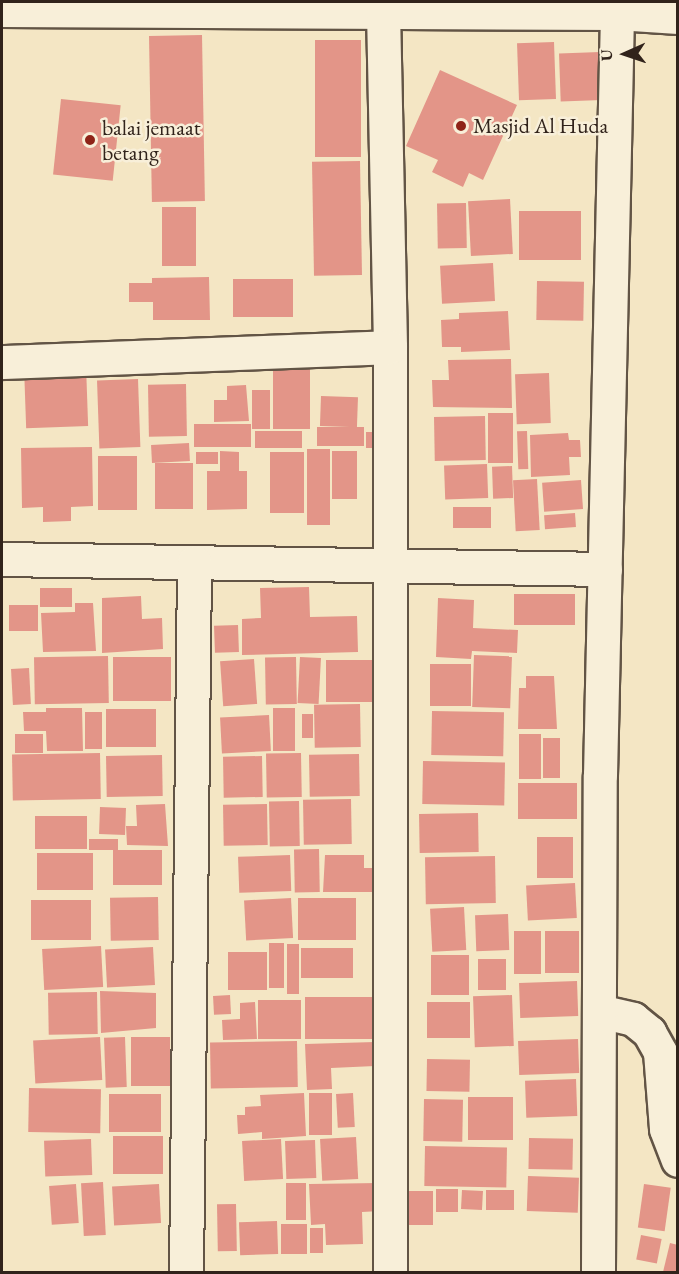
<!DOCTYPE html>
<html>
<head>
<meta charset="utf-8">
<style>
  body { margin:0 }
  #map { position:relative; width:679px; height:1274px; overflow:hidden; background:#f4e6c4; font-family:"EB Garamond",serif }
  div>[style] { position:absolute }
  .building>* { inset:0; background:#e39588; transform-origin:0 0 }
  .roads { filter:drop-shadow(2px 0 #625445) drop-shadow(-2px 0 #625445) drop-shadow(0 2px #625445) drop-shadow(0 -2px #625445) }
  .minor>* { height:33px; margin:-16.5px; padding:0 16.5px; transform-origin:16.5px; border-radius:16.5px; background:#f8efd9 }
  .dots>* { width:16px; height:16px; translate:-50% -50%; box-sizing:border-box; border:3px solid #f8efd9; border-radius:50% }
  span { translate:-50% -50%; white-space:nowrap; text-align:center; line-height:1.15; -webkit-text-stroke:5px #f8efd9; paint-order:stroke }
  .poi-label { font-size:22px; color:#31231b }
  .left { translate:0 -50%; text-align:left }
  .frame { position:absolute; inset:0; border:3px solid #31231b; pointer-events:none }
  .north { position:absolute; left:595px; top:24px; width:60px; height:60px; -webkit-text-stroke:4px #f8efd9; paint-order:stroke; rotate:267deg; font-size:16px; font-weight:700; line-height:24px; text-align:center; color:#31231b }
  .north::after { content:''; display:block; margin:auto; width:21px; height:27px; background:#31231b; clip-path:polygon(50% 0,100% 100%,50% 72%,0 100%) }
</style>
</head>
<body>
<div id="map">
  <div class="building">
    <i style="left:202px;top:35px;width:166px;height:53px;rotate:89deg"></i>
    <i style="left:361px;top:40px;width:117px;height:46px;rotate:90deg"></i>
    <i style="left:554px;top:42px;width:57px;height:37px;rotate:88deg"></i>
    <i style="left:600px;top:52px;width:48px;height:41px;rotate:88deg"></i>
    <i style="clip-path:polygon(440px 70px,517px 105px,483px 180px,469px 173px,463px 187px,432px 172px,438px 160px,406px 146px)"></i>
    <i style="left:61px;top:99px;width:60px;height:76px;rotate:6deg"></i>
    <i style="left:360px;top:161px;width:114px;height:48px;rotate:89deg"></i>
    <i style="left:510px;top:199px;width:55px;height:42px;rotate:87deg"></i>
    <i style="left:466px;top:203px;width:45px;height:29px;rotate:89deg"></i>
    <i style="left:162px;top:207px;width:34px;height:59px"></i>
    <i style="left:581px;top:211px;width:49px;height:62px;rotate:90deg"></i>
    <i style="left:493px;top:263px;width:38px;height:53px;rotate:87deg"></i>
    <i style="clip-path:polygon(209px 277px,210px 320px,153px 320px,153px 302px,129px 302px,129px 283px,152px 283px,152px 278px)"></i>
    <i style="left:233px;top:279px;width:60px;height:38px"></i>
    <i style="left:537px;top:281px;width:47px;height:39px;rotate:1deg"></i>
    <i style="clip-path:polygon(508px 311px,510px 350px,461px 352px,461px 347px,442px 347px,441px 320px,459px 319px,459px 313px)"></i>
    <i style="clip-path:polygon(511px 359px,512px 408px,433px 407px,432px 380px,449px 380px,448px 360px)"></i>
    <i style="left:86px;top:365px;width:61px;height:62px;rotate:88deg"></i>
    <i style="left:273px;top:369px;width:37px;height:60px"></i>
    <i style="left:549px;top:373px;width:50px;height:34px;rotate:88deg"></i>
    <i style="left:138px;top:379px;width:68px;height:41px;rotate:88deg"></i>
    <i style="left:186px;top:384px;width:52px;height:38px;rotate:89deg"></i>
    <i style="clip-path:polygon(246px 385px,249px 421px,214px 422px,214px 400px,227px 400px,227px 386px)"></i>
    <i style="left:252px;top:390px;width:18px;height:39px"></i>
    <i style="left:321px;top:396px;width:37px;height:30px;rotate:2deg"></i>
    <i style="left:488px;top:413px;width:25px;height:50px"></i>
    <i style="left:485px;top:416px;width:44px;height:51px;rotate:89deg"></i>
    <i style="left:251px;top:424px;width:23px;height:57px;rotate:90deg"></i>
    <i style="left:364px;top:427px;width:19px;height:47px;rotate:90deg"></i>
    <i style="left:255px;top:431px;width:47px;height:17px"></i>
    <i style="left:527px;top:431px;width:38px;height:10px;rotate:88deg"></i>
    <i style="left:366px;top:432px;width:14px;height:16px"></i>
    <i style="clip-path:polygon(568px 433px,569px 440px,580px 440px,581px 457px,569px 457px,570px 475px,531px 477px,530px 435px)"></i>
    <i style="left:189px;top:443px;width:18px;height:38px;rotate:87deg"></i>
    <i style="clip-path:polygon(92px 447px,93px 506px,71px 507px,71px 521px,43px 522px,43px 507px,22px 508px,21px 448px)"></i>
    <i style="left:307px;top:449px;width:23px;height:76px"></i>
    <i style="clip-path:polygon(220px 451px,239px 452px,239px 471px,247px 471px,247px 509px,207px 510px,207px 471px,220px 471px)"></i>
    <i style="left:357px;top:451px;width:48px;height:25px;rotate:90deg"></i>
    <i style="left:196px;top:452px;width:22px;height:12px"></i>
    <i style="left:270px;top:452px;width:34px;height:61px"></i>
    <i style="left:98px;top:456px;width:39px;height:54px"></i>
    <i style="left:155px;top:463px;width:38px;height:46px"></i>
    <i style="left:487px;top:464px;width:34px;height:43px;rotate:88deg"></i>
    <i style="left:512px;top:466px;width:32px;height:20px;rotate:88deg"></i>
    <i style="left:537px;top:479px;width:51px;height:24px;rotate:87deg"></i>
    <i style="left:581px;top:480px;width:29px;height:39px;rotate:86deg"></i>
    <i style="left:491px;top:507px;width:21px;height:38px;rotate:90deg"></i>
    <i style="left:575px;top:513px;width:14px;height:31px;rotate:86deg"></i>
    <i style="clip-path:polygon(309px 587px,310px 617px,357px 616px,358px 652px,242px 655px,242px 619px,261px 618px,260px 588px)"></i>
    <i style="left:72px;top:588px;width:19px;height:32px;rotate:90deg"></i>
    <i style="left:575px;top:594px;width:31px;height:61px;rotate:90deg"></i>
    <i style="clip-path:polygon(141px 596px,142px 619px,162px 618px,163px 649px,102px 653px,102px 598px)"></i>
    <i style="clip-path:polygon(438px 598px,474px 600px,473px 628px,518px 630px,517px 653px,472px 651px,471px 659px,436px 657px)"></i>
    <i style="clip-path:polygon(75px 603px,93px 603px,96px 651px,43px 652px,41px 613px,75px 612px)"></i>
    <i style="left:38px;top:605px;width:26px;height:29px;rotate:90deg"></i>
    <i style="left:238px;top:625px;width:27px;height:24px;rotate:88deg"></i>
    <i style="left:474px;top:655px;width:38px;height:52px;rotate:2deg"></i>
    <i style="left:108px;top:656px;width:47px;height:74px;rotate:89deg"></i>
    <i style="left:113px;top:657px;width:58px;height:44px"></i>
    <i style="left:296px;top:657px;width:47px;height:31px;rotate:89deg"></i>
    <i style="left:300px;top:657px;width:21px;height:46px;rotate:3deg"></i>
    <i style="left:254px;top:659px;width:45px;height:34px;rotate:86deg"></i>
    <i style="left:326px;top:660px;width:51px;height:42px"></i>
    <i style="left:430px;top:664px;width:41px;height:42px"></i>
    <i style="left:29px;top:668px;width:36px;height:18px;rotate:87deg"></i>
    <i style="clip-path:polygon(526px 676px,554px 676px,557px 729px,518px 729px,519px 688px,526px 688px)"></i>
    <i style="left:360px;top:704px;width:43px;height:46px;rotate:89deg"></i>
    <i style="clip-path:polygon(46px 708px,82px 708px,83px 751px,47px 751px,46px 731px,24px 731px,23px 712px,46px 712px)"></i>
    <i style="left:273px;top:708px;width:22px;height:43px"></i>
    <i style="left:106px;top:709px;width:50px;height:38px"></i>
    <i style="left:432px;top:711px;width:72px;height:44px;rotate:1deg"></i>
    <i style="left:85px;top:712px;width:17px;height:37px"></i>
    <i style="left:302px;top:714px;width:11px;height:24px"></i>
    <i style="left:269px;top:715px;width:36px;height:49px;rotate:87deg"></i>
    <i style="left:15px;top:734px;width:28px;height:19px"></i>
    <i style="left:519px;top:734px;width:22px;height:45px"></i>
    <i style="left:543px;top:738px;width:17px;height:40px"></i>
    <i style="left:100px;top:753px;width:46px;height:88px;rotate:89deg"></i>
    <i style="left:301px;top:753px;width:44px;height:35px;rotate:89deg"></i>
    <i style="left:359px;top:754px;width:42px;height:50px;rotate:89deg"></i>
    <i style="left:162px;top:755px;width:41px;height:56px;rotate:89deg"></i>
    <i style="left:262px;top:756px;width:41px;height:39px;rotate:89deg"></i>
    <i style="left:423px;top:761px;width:82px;height:43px;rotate:1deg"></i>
    <i style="left:518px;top:783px;width:59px;height:36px"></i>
    <i style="left:351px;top:799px;width:45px;height:48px;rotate:89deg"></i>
    <i style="left:299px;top:801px;width:45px;height:30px;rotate:89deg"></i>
    <i style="clip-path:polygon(165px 804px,168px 846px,127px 845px,126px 826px,137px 826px,136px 805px)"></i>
    <i style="left:267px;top:804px;width:41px;height:44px;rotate:89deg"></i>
    <i style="left:100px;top:807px;width:26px;height:27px;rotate:2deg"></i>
    <i style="left:478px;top:813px;width:39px;height:59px;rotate:89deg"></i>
    <i style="left:35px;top:816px;width:52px;height:33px"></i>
    <i style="left:537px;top:837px;width:36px;height:41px"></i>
    <i style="left:89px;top:839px;width:29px;height:11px"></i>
    <i style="left:319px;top:849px;width:43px;height:25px;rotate:89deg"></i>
    <i style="left:162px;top:850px;width:35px;height:49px;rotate:90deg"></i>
    <i style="left:93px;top:853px;width:37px;height:56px;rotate:90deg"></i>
    <i style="left:290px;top:855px;width:36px;height:52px;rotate:88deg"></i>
    <i style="clip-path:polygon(325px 855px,364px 855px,364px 868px,373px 868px,373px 892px,323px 892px)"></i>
    <i style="left:495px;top:856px;width:47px;height:70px;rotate:89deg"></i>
    <i style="left:575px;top:883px;width:35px;height:49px;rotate:87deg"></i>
    <i style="left:158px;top:897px;width:43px;height:48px;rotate:89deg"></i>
    <i style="left:291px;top:898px;width:40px;height:47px;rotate:87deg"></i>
    <i style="left:298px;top:898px;width:58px;height:42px"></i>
    <i style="left:91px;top:900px;width:40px;height:60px;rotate:90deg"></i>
    <i style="left:464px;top:907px;width:43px;height:34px;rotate:87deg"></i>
    <i style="left:508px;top:914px;width:36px;height:33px;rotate:88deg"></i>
    <i style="left:514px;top:931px;width:27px;height:43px"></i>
    <i style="left:545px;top:931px;width:34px;height:42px"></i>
    <i style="left:269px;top:943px;width:15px;height:45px"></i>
    <i style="left:287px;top:944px;width:12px;height:50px"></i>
    <i style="left:101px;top:946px;width:41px;height:59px;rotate:87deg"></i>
    <i style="left:153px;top:947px;width:38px;height:48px;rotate:87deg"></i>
    <i style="left:301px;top:948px;width:52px;height:30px"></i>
    <i style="left:267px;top:952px;width:38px;height:39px;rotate:90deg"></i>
    <i style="left:431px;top:955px;width:38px;height:40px"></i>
    <i style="left:478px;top:959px;width:28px;height:31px"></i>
    <i style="left:577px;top:981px;width:35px;height:58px;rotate:88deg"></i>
    <i style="clip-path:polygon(100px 991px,156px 993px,156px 1028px,101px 1033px)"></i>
    <i style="left:97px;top:992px;width:42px;height:49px;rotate:89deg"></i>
    <i style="left:230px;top:995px;width:19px;height:17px;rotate:87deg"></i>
    <i style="left:512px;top:995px;width:51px;height:39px;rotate:88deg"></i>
    <i style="left:305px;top:997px;width:67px;height:42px"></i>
    <i style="left:258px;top:1000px;width:43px;height:39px"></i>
    <i style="clip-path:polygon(255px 1002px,257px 1039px,223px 1040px,222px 1020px,240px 1019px,240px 1003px)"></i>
    <i style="left:427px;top:1002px;width:43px;height:36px"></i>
    <i style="left:100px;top:1037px;width:43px;height:67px;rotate:87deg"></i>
    <i style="left:125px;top:1037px;width:50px;height:21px;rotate:88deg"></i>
    <i style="left:170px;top:1037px;width:49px;height:39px;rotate:90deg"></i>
    <i style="left:578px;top:1039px;width:34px;height:60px;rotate:88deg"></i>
    <i style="left:297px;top:1041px;width:46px;height:87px;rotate:89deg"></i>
    <i style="clip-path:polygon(375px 1042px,375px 1066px,331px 1068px,332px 1089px,307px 1090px,305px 1044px)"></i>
    <i style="left:427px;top:1059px;width:43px;height:32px;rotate:1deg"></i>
    <i style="left:576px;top:1079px;width:37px;height:51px;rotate:88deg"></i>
    <i style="left:29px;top:1088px;width:72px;height:44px;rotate:1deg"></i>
    <i style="clip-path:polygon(304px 1093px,306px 1136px,262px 1139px,262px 1132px,238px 1134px,237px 1115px,245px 1115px,245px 1107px,261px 1106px,260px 1095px)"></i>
    <i style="left:309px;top:1093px;width:23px;height:42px"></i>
    <i style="left:353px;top:1093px;width:34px;height:17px;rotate:87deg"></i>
    <i style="left:109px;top:1094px;width:52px;height:38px"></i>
    <i style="left:468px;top:1097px;width:45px;height:43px"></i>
    <i style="left:424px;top:1099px;width:39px;height:42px;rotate:1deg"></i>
    <i style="left:163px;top:1136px;width:38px;height:50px;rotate:90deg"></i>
    <i style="left:356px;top:1137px;width:42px;height:36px;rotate:87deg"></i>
    <i style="left:529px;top:1138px;width:44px;height:31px;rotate:1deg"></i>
    <i style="left:91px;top:1139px;width:36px;height:47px;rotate:88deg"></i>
    <i style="left:281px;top:1139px;width:40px;height:39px;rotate:87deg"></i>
    <i style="left:315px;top:1140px;width:38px;height:30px;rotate:88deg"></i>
    <i style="left:425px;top:1146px;width:82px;height:40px;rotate:1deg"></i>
    <i style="left:528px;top:1176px;width:51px;height:35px;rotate:2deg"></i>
    <i style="left:103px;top:1182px;width:53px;height:22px;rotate:87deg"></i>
    <i style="left:306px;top:1183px;width:37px;height:20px;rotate:90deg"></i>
    <i style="clip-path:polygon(379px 1183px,380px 1211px,362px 1212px,363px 1244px,326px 1245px,325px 1224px,311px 1225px,309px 1184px)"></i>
    <i style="left:76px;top:1184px;width:39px;height:27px;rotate:86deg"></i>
    <i style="left:159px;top:1184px;width:39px;height:47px;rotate:87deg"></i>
    <i style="left:644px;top:1184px;width:27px;height:44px;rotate:8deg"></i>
    <i style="left:436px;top:1189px;width:22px;height:23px"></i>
    <i style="left:462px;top:1190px;width:21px;height:19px;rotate:3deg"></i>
    <i style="left:486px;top:1190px;width:28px;height:20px"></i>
    <i style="left:408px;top:1191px;width:25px;height:34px"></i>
    <i style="left:236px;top:1204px;width:47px;height:19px;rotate:89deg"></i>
    <i style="left:277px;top:1221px;width:33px;height:38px;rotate:88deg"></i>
    <i style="left:307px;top:1224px;width:30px;height:26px;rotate:90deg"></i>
    <i style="left:310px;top:1228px;width:13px;height:25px"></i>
    <i style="left:641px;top:1235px;width:21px;height:25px;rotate:11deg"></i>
    <i style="clip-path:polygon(670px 1243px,678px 1245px,678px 1272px,663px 1272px)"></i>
  </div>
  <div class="roads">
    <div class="minor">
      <i style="left:2px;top:10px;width:615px;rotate:0.28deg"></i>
      <i style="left:617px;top:13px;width:61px;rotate:3.8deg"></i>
      <i style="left:383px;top:11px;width:336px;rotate:88.8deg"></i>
      <i style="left:390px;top:347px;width:925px;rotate:90deg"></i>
      <i style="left:2px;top:362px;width:388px;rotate:-2.2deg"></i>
      <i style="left:2px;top:559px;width:603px;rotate:0.95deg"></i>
      <i style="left:599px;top:1011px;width:35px;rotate:13deg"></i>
      <i style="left:633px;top:1019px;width:21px;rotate:39deg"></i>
      <i style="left:649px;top:1032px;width:23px;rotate:61deg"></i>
      <i style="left:660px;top:1052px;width:77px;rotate:85.5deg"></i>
      <i style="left:666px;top:1129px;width:33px;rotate:69deg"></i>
      <i style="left:186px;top:1272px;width:710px;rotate:-89.35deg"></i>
      <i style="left:598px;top:1272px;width:497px;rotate:-89.8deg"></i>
      <i style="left:600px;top:775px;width:762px;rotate:-88.72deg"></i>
    </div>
  </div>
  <div class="dots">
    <i style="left:461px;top:126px;background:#8f2418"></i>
    <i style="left:90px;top:140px;background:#8f2418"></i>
  </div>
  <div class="poi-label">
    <span class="left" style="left:473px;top:126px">Masjid Al Huda</span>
    <span class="left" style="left:102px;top:140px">balai jemaat<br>betang</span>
  </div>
  <div class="frame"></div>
  <div class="north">U</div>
</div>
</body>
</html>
